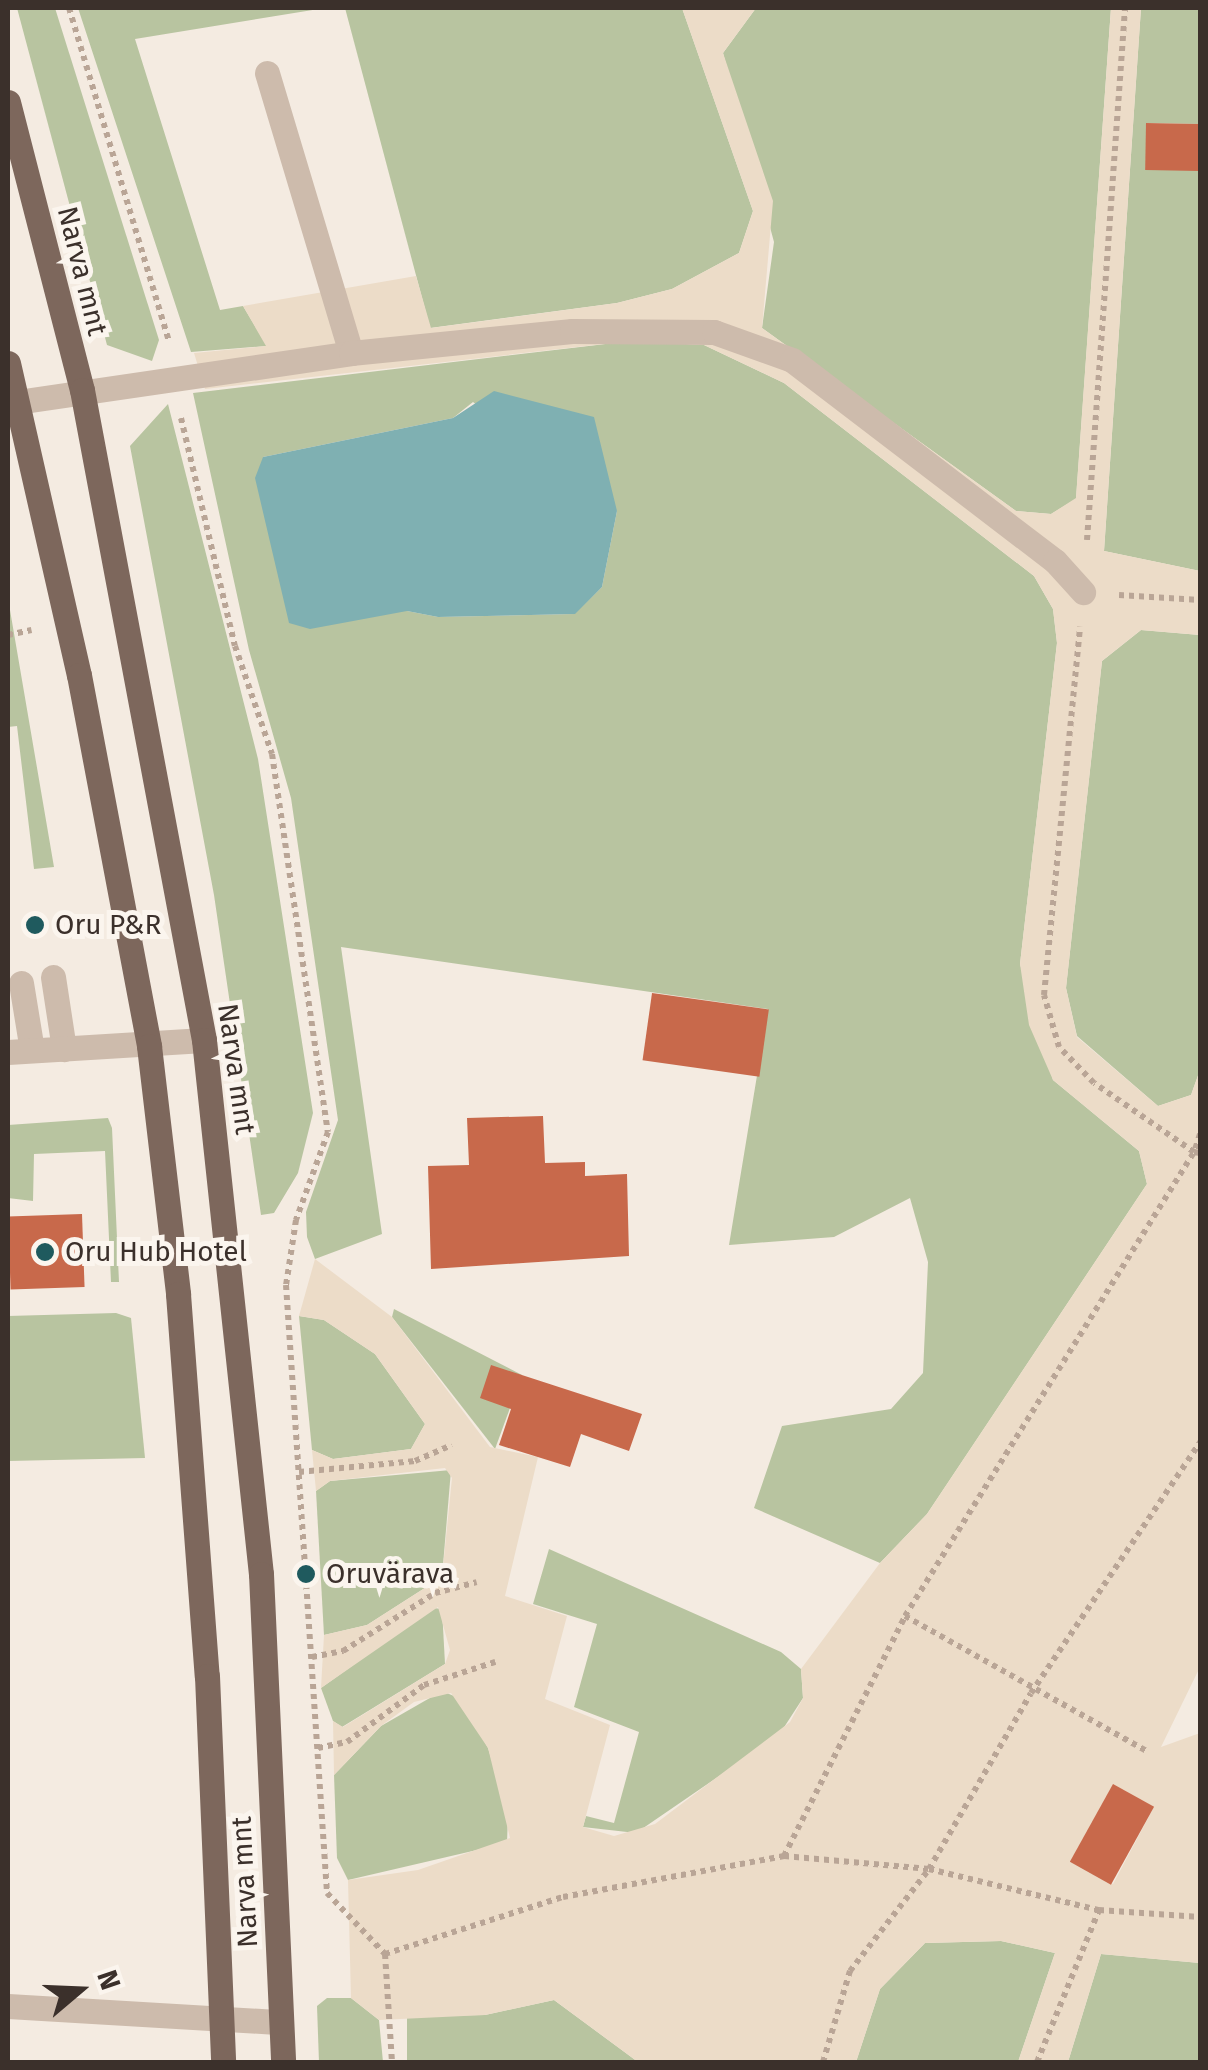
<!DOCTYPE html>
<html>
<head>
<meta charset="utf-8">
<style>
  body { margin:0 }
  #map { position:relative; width:1208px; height:2070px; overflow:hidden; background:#f4ebe1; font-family:"Fira Sans",sans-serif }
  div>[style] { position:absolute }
  .green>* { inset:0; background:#b8c4a0 }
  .plaza>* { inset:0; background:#ecdcc8 }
  .water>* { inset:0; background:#7fb0b2 }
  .building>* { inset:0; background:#c8694b; transform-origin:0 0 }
  .path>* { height:6px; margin-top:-3px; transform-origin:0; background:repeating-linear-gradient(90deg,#b9a596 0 5px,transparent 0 10px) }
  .lane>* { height:25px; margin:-12.5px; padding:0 12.5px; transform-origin:12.5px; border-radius:12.5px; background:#cdbbac }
  .street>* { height:25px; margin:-12.5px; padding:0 12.5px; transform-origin:12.5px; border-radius:12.5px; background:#cdbbac }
  .primary>* { height:25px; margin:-12.5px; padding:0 12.5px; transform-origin:12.5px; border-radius:12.5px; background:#7d675c }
  .dots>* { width:28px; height:28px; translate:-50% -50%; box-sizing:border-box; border:5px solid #fbf5ee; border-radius:50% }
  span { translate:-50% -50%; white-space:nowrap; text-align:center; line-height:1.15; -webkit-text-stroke:10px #fbf5ee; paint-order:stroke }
  .street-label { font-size:28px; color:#3b302b }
  .poi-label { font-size:28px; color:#3b302b }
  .left { translate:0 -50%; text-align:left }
  .frame { position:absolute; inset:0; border:10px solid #3b302b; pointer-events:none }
  .north { position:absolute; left:30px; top:1940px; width:100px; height:100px; -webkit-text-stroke:8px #fbf5ee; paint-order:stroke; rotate:71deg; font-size:28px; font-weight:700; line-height:40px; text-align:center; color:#3b302b }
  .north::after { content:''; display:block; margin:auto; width:35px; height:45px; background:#3b302b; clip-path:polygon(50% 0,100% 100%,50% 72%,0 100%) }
</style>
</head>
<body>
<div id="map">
  <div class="green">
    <i style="clip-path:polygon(17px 8px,55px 8px,159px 340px,152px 361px,107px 345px)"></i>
    <i style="clip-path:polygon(78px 8px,325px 8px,135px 39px,220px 310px,243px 306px,267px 346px,191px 352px)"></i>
    <i style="clip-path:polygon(345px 8px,682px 8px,753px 211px,739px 253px,672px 289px,617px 303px,430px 328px)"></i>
    <i style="clip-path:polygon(756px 8px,1111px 8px,1076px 499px,1051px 514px,1016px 511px,762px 328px,774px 242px,723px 53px)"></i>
    <i style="clip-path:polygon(1141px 8px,1200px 8px,1200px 124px,1146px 123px,1146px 170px,1200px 170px,1200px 571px,1104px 551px)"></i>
    <i style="clip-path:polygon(evenodd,631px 341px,704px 345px,784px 383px,1034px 576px,1053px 609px,1057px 643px,1020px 964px,1053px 1080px,1139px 1151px,1147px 1184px,927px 1514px,880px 1563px,754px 1508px,782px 1426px,891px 1409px,923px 1373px,928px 1262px,910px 1198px,834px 1237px,729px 1245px,768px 1009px,341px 947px,382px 1234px,315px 1259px,307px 1237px,306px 1212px,338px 1120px,291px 798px,249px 650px,193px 393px,631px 341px,473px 402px,617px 511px,602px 587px,574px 614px,438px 617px,407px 611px,263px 457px,453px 418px,473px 402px)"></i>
    <i style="clip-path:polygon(168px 404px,258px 759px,313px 1113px,298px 1173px,274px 1213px,261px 1215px,214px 895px,130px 446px)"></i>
    <i style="clip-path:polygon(8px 603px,10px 610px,54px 867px,34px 869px,17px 726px,8px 727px)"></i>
    <i style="clip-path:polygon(1141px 630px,1200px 635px,1200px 1070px,1191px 1095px,1158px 1106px,1077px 1036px,1066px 988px,1102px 661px)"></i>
    <i style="clip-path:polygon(108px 1118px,112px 1128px,119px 1282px,111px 1282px,105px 1151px,34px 1154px,33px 1201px,8px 1198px,8px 1125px)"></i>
    <i style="clip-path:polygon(394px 1309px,522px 1375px,495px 1449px,392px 1317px)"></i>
    <i style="clip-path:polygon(116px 1313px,131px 1318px,145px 1458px,8px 1461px,8px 1316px)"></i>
    <i style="clip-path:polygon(299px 1316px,324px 1320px,375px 1354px,425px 1424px,411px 1449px,333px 1459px,312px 1450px)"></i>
    <i style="clip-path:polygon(451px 1470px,442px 1577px,367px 1625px,324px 1635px,316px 1491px,330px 1481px)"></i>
    <i style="clip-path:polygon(549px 1549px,781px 1652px,801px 1669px,803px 1698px,779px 1735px,636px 1833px,583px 1827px,586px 1816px,614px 1823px,639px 1732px,574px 1707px,597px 1624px,533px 1604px)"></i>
    <i style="clip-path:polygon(433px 1608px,442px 1609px,445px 1664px,342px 1727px,333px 1721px,321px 1688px)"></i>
    <i style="clip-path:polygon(442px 1691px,461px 1699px,488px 1748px,508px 1813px,507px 1843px,348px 1880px,337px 1858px,334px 1775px,381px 1726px)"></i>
    <i style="clip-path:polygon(1001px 1941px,1055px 1953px,1018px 2062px,856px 2062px,880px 1989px,925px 1943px)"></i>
    <i style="clip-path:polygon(1101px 1954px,1200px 1963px,1200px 2062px,1068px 2062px)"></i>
    <i style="clip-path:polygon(327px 1998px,351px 1998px,379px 2020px,383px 2062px,319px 2062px,317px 2006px)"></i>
    <i style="clip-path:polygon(554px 2000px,638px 2062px,407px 2062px,407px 2016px,485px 2015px)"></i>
  </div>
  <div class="plaza">
    <i style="clip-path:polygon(evenodd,682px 8px,756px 8px,723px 53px,773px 201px,762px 328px,1016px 511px,1051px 514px,1076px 498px,1111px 8px,1141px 8px,1104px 551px,1200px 571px,1200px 635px,1141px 630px,1102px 661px,1066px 988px,1077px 1037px,1158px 1106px,1191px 1095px,1200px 1070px,1200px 1667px,1161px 1747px,1200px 1733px,1200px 1963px,1101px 1954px,1068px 2062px,1018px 2062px,1055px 1953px,1001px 1941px,925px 1943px,880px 1989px,856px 2062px,638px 2062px,554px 2000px,485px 2015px,379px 2020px,351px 1998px,348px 1880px,418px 1870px,510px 1838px,488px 1748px,451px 1693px,414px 1702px,381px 1726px,334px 1775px,333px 1721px,343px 1727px,445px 1664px,450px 1650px,438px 1607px,321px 1688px,324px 1635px,367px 1625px,442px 1577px,452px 1478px,445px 1468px,330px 1481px,316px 1491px,312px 1450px,333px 1459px,411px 1449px,425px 1424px,375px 1354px,324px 1320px,299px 1316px,315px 1259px,392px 1317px,490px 1447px,538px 1457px,505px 1596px,567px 1616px,545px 1699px,610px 1725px,583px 1827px,614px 1836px,655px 1824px,790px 1722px,803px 1698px,801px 1669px,880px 1563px,927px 1514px,1147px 1184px,1139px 1151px,1053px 1080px,1029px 1025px,1020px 964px,1057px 643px,1053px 609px,1034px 576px,784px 383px,704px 345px,631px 341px,205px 389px,194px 353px,266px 346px,243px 306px,416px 276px,431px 328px,617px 303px,672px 289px,739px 253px,753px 211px,682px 8px,1113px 1785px,1154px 1807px,1113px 1884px,1071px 1862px,1113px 1785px)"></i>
  </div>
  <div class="water">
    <i style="clip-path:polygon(494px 391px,594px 417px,617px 511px,602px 587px,575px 614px,438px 617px,407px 611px,310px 629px,289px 623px,255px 478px,263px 457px,453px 418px)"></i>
  </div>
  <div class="building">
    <i style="left:1146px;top:123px;width:54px;height:47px;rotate:1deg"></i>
    <i style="left:652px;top:993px;width:118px;height:68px;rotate:8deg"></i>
    <i style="clip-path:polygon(543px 1116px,545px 1163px,585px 1162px,585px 1176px,627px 1174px,629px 1256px,431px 1269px,428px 1166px,469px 1165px,467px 1118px)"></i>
    <i style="left:82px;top:1214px;width:73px;height:74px;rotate:88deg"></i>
    <i style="clip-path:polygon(491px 1365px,642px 1414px,629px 1451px,581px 1434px,570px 1467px,499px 1445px,511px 1409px,480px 1398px)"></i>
    <i style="left:1113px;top:1784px;width:47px;height:89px;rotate:29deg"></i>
  </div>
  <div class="path">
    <i style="left:69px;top:8px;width:348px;rotate:73.3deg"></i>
    <i style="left:181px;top:418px;width:234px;rotate:76.7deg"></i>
    <i style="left:235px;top:646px;width:114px;rotate:71.1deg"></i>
    <i style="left:272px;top:754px;width:382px;rotate:81.6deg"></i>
    <i style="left:328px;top:1132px;width:94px;rotate:110deg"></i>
    <i style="left:296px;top:1220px;width:66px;rotate:98.7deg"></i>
    <i style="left:286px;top:1285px;width:609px;rotate:86.14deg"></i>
    <i style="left:327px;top:1893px;width:84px;rotate:46.4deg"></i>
    <i style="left:385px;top:1954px;width:108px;rotate:86.3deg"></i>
    <i style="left:1087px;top:540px;width:533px;rotate:-85.91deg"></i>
    <i style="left:1119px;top:595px;width:81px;rotate:3.5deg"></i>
    <i style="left:8px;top:635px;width:24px;rotate:-12deg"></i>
    <i style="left:1200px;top:1134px;width:19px;rotate:108deg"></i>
    <i style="left:1194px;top:1152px;width:6px;rotate:9deg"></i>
    <i style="left:299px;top:1472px;width:117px;rotate:-5.4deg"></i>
    <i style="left:415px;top:1461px;width:40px;rotate:-23.4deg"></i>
    <i style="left:905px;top:1616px;width:277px;rotate:29.2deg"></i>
    <i style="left:312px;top:1657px;width:32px;rotate:-11deg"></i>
    <i style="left:343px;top:1651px;width:109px;rotate:-32.2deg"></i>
    <i style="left:435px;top:1593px;width:43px;rotate:-14.7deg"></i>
    <i style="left:318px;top:1748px;width:30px;rotate:-12deg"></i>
    <i style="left:347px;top:1742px;width:96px;rotate:-36.5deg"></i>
    <i style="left:424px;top:1685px;width:75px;rotate:-17.9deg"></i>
    <i style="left:784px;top:1856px;width:269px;rotate:-63.2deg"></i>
    <i style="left:905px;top:1616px;width:547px;rotate:-58.08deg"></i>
    <i style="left:1194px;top:1152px;width:121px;rotate:-145.4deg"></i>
    <i style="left:1094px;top:1083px;width:50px;rotate:-134.2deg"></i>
    <i style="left:1059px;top:1047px;width:54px;rotate:-106.1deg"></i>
    <i style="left:1044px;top:995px;width:370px;rotate:-84.4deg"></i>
    <i style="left:385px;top:1954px;width:187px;rotate:-17.8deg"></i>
    <i style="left:563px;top:1897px;width:225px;rotate:-10.5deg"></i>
    <i style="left:784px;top:1856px;width:146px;rotate:5.1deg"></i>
    <i style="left:929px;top:1869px;width:175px;rotate:13.6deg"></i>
    <i style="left:823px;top:2062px;width:95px;rotate:-73.5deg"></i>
    <i style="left:850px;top:1971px;width:129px;rotate:-52.2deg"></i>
    <i style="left:929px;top:1869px;width:203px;rotate:-59.9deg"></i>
    <i style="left:1031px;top:1693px;width:303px;rotate:-56deg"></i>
    <i style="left:1037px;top:2062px;width:164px;rotate:-67.8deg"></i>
    <i style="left:1099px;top:1910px;width:101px;rotate:4deg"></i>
  </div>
  <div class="lane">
    <i style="left:267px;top:73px;width:292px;rotate:73.3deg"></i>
    <i style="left:17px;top:402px;width:338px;rotate:-8.3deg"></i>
    <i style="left:351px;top:353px;width:222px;rotate:-5.7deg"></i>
    <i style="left:572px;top:331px;width:142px;rotate:0.4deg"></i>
    <i style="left:714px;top:332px;width:83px;rotate:19.7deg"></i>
    <i style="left:792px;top:360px;width:331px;rotate:37.4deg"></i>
    <i style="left:1055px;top:561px;width:42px;rotate:47.9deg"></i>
    <i style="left:53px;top:977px;width:73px;rotate:81.3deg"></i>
    <i style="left:21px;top:983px;width:68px;rotate:80.7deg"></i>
    <i style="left:8px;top:1052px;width:196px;rotate:-3.5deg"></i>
  </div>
  <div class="street">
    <i style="left:8px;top:2006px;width:273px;rotate:3.4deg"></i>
  </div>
  <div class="primary">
    <i style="left:8px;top:102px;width:297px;rotate:75.6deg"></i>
    <i style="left:82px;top:390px;width:661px;rotate:79.37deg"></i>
    <i style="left:204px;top:1040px;width:537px;rotate:83.91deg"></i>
    <i style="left:261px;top:1574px;width:488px;rotate:87.4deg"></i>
    <i style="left:8px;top:363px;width:320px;rotate:77.2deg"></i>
    <i style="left:79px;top:675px;width:378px;rotate:79.3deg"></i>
    <i style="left:149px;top:1046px;width:250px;rotate:83.3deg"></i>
    <i style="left:178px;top:1294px;width:383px;rotate:85.7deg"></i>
    <i style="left:207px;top:1676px;width:386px;rotate:87.6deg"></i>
  </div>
  <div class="dots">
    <i style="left:35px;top:925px;background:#1f5a5e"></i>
    <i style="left:45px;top:1252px;background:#1f5a5e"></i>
    <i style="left:306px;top:1574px;background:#1f5a5e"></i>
  </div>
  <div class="street-label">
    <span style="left:82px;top:271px;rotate:76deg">Narva mnt</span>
    <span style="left:236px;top:1069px;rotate:82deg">Narva mnt</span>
    <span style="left:245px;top:1882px;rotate:-93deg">Narva mnt</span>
  </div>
  <div class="poi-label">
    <span class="left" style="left:55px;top:925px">Oru P&amp;R</span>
    <span class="left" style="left:65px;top:1252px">Oru Hub Hotel</span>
    <span class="left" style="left:326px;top:1574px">Oruvärava</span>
  </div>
  <div class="frame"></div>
  <div class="north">N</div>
</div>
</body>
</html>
